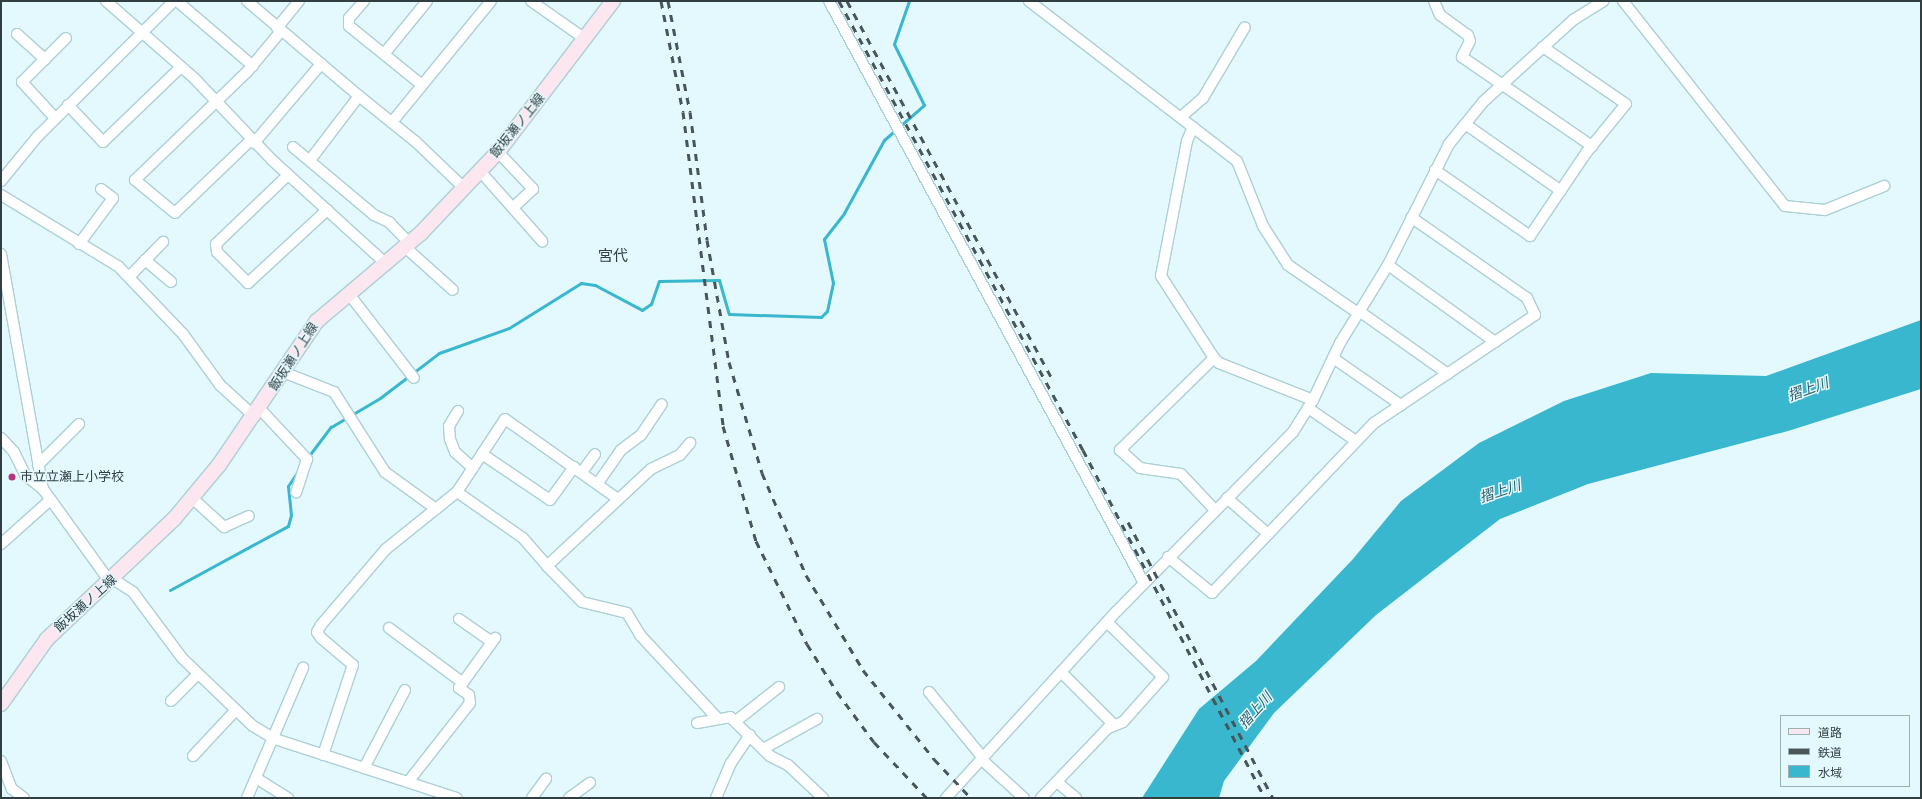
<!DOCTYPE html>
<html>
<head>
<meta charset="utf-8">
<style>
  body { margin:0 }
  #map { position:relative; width:1922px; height:799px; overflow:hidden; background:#e4f9fd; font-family:"Roboto Condensed","Noto Sans JP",sans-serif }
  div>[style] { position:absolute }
  .water>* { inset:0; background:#38b7ce }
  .stream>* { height:3px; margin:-1.5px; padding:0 1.5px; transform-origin:1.5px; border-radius:1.5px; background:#38b7ce }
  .roads { filter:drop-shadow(1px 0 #adcfd6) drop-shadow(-1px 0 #adcfd6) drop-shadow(0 1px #adcfd6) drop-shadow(0 -1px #adcfd6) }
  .minor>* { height:10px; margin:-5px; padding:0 5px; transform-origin:5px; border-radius:5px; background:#fff }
  .secondary>* { height:14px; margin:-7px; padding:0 7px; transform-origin:7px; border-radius:7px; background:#fce7f1 }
  .rail>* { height:3px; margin-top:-1.5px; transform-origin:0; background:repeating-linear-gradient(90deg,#48565a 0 7px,transparent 0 14px) }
  .dots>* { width:11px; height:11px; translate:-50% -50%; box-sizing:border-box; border:2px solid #e4f9fd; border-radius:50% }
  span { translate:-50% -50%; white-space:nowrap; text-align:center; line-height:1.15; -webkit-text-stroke:3px #e4f9fd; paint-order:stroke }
  .street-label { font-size:13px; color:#313f43 }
  .poi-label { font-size:13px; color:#313f43 }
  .left { translate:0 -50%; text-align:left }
  .water-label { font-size:14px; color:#2a5d67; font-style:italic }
  .quarter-label { font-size:15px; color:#313f43 }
  .frame { position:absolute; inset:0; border:2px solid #313f43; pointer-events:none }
  .legend { position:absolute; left:1780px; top:715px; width:130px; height:72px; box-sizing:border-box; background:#e4f9fd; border:1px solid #9cafb3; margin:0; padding:5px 7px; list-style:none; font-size:12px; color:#313f43 }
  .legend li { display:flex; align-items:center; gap:8px; height:20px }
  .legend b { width:20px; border:1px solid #9cafb3 }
</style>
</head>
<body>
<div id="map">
  <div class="water">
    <i style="clip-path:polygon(1921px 320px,1921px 389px,1788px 431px,1588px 484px,1500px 519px,1376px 615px,1274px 713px,1224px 781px,1219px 798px,1142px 798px,1199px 709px,1256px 661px,1353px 559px,1401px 501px,1479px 443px,1564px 401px,1651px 373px,1766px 376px)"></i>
  </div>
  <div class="stream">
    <i style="left:308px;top:457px;width:38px;rotate:-53deg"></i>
    <i style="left:331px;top:427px;width:57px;rotate:-30.6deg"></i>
    <i style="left:380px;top:398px;width:74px;rotate:-37.3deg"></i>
    <i style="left:439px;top:353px;width:74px;rotate:-19.7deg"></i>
    <i style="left:509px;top:328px;width:85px;rotate:-32deg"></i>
    <i style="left:581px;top:283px;width:14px;rotate:8deg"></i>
    <i style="left:595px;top:285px;width:53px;rotate:28deg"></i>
    <i style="left:642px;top:310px;width:11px;rotate:-34deg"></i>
    <i style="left:651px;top:304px;width:24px;rotate:-71deg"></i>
    <i style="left:659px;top:281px;width:60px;rotate:-1deg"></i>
    <i style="left:719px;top:280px;width:35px;rotate:74deg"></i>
    <i style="left:729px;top:314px;width:92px;rotate:1.9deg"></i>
    <i style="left:821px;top:317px;width:8px;rotate:-45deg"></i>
    <i style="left:827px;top:311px;width:29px;rotate:-78deg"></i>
    <i style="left:833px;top:283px;width:45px;rotate:-101.6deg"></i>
    <i style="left:824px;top:239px;width:33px;rotate:-52deg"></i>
    <i style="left:844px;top:213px;width:83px;rotate:-61.3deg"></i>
    <i style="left:884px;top:140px;width:53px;rotate:-41.2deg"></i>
    <i style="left:924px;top:105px;width:68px;rotate:-116.2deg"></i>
    <i style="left:894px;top:44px;width:46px;rotate:-70.8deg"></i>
    <i style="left:170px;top:590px;width:134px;rotate:-28.5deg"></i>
    <i style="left:288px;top:526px;width:11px;rotate:-75deg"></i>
    <i style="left:291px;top:515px;width:29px;rotate:-96deg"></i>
    <i style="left:288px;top:486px;width:18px;rotate:-56deg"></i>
  </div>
  <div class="roads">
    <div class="minor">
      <i style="left:106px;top:1px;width:117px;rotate:41.2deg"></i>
      <i style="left:194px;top:78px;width:113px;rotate:46.4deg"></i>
      <i style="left:272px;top:160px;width:151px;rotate:42.3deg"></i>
      <i style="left:177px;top:1px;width:100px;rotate:40.5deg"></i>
      <i style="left:247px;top:1px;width:147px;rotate:40.3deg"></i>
      <i style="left:359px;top:96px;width:81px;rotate:127.4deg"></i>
      <i style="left:364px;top:1px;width:23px;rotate:131deg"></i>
      <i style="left:349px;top:18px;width:8px;rotate:90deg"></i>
      <i style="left:349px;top:26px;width:94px;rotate:38.9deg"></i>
      <i style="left:531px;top:1px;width:66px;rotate:35.1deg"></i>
      <i style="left:829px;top:1px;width:662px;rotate:61.58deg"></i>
      <i style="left:1029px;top:1px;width:262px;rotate:37.6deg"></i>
      <i style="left:1237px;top:161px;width:70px;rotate:68.2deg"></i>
      <i style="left:1263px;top:226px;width:46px;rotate:57.3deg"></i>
      <i style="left:1288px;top:265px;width:85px;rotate:34.4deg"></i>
      <i style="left:1434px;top:1px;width:15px;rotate:67deg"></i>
      <i style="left:1440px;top:15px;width:34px;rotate:36deg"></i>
      <i style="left:1468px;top:35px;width:6px;rotate:72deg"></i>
      <i style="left:1470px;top:41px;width:18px;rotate:117deg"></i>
      <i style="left:1462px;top:57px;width:158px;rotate:34.4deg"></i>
      <i style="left:1623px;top:1px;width:261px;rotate:51.7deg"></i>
      <i style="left:1785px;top:206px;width:40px;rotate:5.7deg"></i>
      <i style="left:1825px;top:210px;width:64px;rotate:-22.1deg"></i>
      <i style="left:277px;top:28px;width:35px;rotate:-51deg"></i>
      <i style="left:17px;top:34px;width:38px;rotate:42deg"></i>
      <i style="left:384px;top:54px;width:68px;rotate:-50.9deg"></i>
      <i style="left:359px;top:96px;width:73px;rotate:38.9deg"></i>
      <i style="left:416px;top:142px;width:66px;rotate:43.8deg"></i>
      <i style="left:68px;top:105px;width:51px;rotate:46.6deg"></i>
      <i style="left:103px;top:142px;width:108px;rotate:-43.9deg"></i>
      <i style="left:1181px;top:117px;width:29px;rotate:-41deg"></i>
      <i style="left:1203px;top:98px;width:82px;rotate:-59.4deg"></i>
      <i style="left:55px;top:118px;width:49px;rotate:-132.5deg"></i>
      <i style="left:22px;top:82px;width:62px;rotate:-45deg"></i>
      <i style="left:392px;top:122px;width:156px;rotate:-50.7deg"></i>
      <i style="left:1465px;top:124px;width:117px;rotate:34.9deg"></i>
      <i style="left:1193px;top:127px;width:15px;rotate:113deg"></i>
      <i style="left:1187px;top:141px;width:137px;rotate:100.9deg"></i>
      <i style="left:1161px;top:276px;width:98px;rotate:57.1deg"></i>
      <i style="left:1214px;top:358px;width:132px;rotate:135.6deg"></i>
      <i style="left:1120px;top:450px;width:27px;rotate:42deg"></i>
      <i style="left:1140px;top:468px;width:41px;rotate:8.3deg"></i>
      <i style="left:1181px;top:474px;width:50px;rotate:46.6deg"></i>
      <i style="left:251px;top:140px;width:105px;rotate:136.2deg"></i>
      <i style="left:175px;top:213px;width:52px;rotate:-140.5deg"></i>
      <i style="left:135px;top:180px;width:156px;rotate:-44deg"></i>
      <i style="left:247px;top:72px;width:53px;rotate:-50.3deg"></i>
      <i style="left:254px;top:143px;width:104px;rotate:-49.7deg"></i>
      <i style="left:293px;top:147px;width:106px;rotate:40deg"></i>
      <i style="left:374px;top:215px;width:17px;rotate:25deg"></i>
      <i style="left:389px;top:222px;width:29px;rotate:46deg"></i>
      <i style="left:498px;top:152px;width:51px;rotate:46.6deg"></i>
      <i style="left:533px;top:189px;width:26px;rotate:137deg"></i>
      <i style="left:1435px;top:170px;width:116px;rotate:34.8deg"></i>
      <i style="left:1530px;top:236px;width:100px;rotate:-56deg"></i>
      <i style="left:1586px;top:153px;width:63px;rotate:-50.8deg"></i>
      <i style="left:1626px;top:104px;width:101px;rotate:-145.5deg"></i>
      <i style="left:480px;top:171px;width:94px;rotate:48.5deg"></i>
      <i style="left:288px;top:175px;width:100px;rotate:136.2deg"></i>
      <i style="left:216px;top:244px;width:8px;rotate:83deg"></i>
      <i style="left:217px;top:252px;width:44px;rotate:45deg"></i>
      <i style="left:248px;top:283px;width:108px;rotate:-42.7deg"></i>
      <i style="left:1px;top:181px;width:58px;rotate:-50.6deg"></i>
      <i style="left:38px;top:136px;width:192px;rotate:-44.8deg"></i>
      <i style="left:1px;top:195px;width:137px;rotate:31.3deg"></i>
      <i style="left:118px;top:266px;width:94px;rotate:46.3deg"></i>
      <i style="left:183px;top:334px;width:63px;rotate:54deg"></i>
      <i style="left:220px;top:385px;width:47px;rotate:42.4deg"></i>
      <i style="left:79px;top:244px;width:57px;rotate:-53.5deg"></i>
      <i style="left:113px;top:198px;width:15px;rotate:-143deg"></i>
      <i style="left:405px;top:247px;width:64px;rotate:41.9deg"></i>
      <i style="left:1px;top:254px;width:239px;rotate:79.9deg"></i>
      <i style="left:43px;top:489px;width:115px;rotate:54.2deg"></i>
      <i style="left:145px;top:260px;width:34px;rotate:40deg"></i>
      <i style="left:1388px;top:265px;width:132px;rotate:35.7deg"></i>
      <i style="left:129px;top:277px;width:49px;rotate:-45.8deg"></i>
      <i style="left:349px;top:294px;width:106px;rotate:52.3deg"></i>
      <i style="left:1359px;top:311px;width:109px;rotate:35.3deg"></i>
      <i style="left:1214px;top:358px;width:7px;rotate:45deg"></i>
      <i style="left:1219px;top:363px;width:101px;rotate:21.5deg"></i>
      <i style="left:1333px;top:358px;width:83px;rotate:34.7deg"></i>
      <i style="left:283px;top:372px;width:55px;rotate:21.4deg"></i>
      <i style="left:334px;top:392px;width:95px;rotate:57.5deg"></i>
      <i style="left:385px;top:472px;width:63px;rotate:36deg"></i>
      <i style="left:1308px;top:408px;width:58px;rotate:34.5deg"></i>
      <i style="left:260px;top:409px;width:69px;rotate:46.8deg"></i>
      <i style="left:307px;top:459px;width:35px;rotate:108deg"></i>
      <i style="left:458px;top:411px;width:17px;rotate:121deg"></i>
      <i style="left:449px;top:426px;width:13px;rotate:86deg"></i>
      <i style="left:450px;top:439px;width:14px;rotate:69deg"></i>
      <i style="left:455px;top:452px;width:24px;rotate:42deg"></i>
      <i style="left:1px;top:438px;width:19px;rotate:47deg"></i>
      <i style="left:14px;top:452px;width:25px;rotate:64deg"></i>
      <i style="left:25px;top:475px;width:23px;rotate:38deg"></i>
      <i style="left:482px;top:454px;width:82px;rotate:34.1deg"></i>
      <i style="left:550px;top:500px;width:41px;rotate:-54deg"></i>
      <i style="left:38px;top:465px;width:58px;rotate:-45deg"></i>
      <i style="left:582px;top:472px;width:22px;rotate:-54deg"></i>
      <i style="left:598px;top:483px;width:40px;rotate:-55.1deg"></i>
      <i style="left:621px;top:450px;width:25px;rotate:-37deg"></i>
      <i style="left:641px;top:435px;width:37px;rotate:-56deg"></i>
      <i style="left:457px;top:492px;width:80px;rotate:34.9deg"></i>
      <i style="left:523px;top:538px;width:37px;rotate:49deg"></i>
      <i style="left:547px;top:566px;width:142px;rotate:-43deg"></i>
      <i style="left:651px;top:469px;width:32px;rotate:-26deg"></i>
      <i style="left:680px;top:455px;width:16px;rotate:-50deg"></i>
      <i style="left:191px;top:497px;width:45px;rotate:42.3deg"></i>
      <i style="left:224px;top:527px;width:27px;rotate:-24deg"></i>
      <i style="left:1227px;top:498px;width:55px;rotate:41.3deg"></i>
      <i style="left:1px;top:544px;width:66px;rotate:-41.9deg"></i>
      <i style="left:1168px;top:557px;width:57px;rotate:39.3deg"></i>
      <i style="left:1212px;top:593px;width:235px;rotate:-46.4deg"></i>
      <i style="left:1374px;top:423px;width:194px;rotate:-33.9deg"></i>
      <i style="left:1535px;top:315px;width:19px;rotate:-115deg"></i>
      <i style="left:1527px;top:298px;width:141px;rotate:-145.1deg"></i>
      <i style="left:547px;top:566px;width:50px;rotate:45.8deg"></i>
      <i style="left:582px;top:602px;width:46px;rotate:13.7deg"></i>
      <i style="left:627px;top:613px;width:26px;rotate:59deg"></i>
      <i style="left:640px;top:635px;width:113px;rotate:47.1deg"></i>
      <i style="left:113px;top:579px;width:24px;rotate:33deg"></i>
      <i style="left:133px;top:592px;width:82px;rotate:53.4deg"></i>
      <i style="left:182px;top:658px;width:98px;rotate:43.8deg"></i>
      <i style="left:253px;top:726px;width:26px;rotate:31deg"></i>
      <i style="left:275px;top:739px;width:191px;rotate:18deg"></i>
      <i style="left:459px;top:619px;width:40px;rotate:34.9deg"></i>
      <i style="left:389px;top:628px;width:92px;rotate:36.6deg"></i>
      <i style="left:1061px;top:672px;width:75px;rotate:45deg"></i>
      <i style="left:929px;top:692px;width:85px;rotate:50.7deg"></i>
      <i style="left:171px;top:701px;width:37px;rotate:-45deg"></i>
      <i style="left:736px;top:721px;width:55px;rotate:-38.3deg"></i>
      <i style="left:697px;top:723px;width:34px;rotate:-10deg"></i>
      <i style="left:730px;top:717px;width:56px;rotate:44.3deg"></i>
      <i style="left:770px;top:756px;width:20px;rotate:27deg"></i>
      <i style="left:788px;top:765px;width:48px;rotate:43.3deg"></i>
      <i style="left:763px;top:749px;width:62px;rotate:-29.1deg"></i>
      <i style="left:323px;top:755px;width:95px;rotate:-71.6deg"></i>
      <i style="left:353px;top:665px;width:42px;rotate:-139.8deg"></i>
      <i style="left:321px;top:638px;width:7px;rotate:-124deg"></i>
      <i style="left:317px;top:632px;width:8px;rotate:-60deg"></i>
      <i style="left:321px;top:625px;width:100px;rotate:-49.5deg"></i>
      <i style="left:386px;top:549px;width:91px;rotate:-38.8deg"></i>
      <i style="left:457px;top:492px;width:87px;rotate:-56.7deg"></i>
      <i style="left:505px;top:419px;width:138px;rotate:35.3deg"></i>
      <i style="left:193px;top:756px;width:60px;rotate:-47deg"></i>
      <i style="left:981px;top:759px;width:58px;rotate:42.2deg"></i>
      <i style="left:1px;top:761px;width:30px;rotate:69deg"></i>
      <i style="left:12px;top:789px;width:15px;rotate:37deg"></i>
      <i style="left:364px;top:768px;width:88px;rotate:-62.3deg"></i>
      <i style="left:256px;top:778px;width:38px;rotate:32deg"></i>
      <i style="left:408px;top:782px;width:100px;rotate:-51.9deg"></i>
      <i style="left:470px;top:703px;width:8px;rotate:-97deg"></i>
      <i style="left:469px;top:695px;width:12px;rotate:-145deg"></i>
      <i style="left:459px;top:688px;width:62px;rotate:-54.2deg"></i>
      <i style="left:1057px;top:782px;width:25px;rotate:40deg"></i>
      <i style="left:247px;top:798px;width:142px;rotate:-66.7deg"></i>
      <i style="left:532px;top:798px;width:24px;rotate:-54deg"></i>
      <i style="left:569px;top:798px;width:26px;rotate:-36deg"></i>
      <i style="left:716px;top:798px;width:38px;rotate:-67deg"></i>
      <i style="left:731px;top:763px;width:34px;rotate:-56deg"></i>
      <i style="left:946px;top:798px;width:253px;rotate:-47.6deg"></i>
      <i style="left:1117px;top:611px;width:251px;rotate:-45.5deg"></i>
      <i style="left:1293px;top:432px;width:38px;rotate:-58deg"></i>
      <i style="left:1313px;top:400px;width:63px;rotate:-64.7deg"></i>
      <i style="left:1340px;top:343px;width:92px;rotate:-58.4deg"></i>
      <i style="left:1388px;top:265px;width:136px;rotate:-63.2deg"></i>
      <i style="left:1449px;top:144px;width:54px;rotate:-51deg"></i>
      <i style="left:1483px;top:102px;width:122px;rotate:-42.3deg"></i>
      <i style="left:1573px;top:20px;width:36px;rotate:-32deg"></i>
      <i style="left:1041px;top:798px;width:97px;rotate:-46.3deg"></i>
      <i style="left:1108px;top:728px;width:16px;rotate:-22deg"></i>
      <i style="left:1123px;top:722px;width:60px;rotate:-48.4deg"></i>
      <i style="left:1163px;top:677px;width:78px;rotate:-135.5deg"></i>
    </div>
    <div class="secondary">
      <i style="left:1px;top:704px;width:80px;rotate:-54.7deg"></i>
      <i style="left:47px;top:639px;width:175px;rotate:-43.4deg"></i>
      <i style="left:174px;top:519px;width:70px;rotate:-50.2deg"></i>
      <i style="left:219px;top:465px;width:174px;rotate:-55.8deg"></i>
      <i style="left:317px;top:321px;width:136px;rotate:-40.2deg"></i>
      <i style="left:421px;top:233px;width:112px;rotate:-46.5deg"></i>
      <i style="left:498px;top:152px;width:190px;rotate:-52.7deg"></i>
    </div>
  </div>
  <div class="rail">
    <i style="left:661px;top:1px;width:113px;rotate:78.8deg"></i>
    <i style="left:683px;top:112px;width:317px;rotate:82.7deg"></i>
    <i style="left:723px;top:426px;width:120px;rotate:74deg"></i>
    <i style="left:756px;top:541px;width:115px;rotate:63.7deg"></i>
    <i style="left:807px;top:644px;width:57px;rotate:58deg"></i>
    <i style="left:837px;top:692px;width:62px;rotate:53.5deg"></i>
    <i style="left:874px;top:742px;width:77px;rotate:46.6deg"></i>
    <i style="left:668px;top:1px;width:113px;rotate:78.8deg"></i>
    <i style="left:690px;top:112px;width:129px;rotate:82.4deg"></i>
    <i style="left:707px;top:240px;width:124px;rotate:79.8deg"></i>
    <i style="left:729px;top:362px;width:116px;rotate:73.4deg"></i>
    <i style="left:762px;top:473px;width:111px;rotate:66.7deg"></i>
    <i style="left:806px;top:575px;width:111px;rotate:59deg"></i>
    <i style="left:863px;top:670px;width:114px;rotate:51.4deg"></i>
    <i style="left:934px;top:759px;width:54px;rotate:46.5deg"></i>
    <i style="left:839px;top:1px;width:511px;rotate:61.48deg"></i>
    <i style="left:1083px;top:450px;width:393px;rotate:62.4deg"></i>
    <i style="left:847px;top:1px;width:428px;rotate:61.5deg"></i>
    <i style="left:1128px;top:522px;width:312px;rotate:62.3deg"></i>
  </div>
  <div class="dots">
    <i style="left:12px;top:477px;background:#b6357f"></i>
  </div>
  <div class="street-label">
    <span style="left:518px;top:126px;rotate:-51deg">飯坂瀬ノ上線</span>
    <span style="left:294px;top:357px;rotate:-57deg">飯坂瀬ノ上線</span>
    <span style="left:86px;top:604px;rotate:-42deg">飯坂瀬ノ上線</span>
  </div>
  <div class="poi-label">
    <span class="left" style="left:20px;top:477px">市立立瀬上小学校</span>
  </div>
  <div class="water-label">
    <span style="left:1808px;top:389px;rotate:-20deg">摺上川</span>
    <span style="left:1500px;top:491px;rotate:-18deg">摺上川</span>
    <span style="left:1255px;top:710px;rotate:-48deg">摺上川</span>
  </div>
  <div class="quarter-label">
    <span style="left:613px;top:257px">宮代</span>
  </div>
  <div class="frame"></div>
  <ul class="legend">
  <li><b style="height:5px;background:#fce7f1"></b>道路</li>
  <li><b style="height:5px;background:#48565a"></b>鉄道</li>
  <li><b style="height:11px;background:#38b7ce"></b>水域</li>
  </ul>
</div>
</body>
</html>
